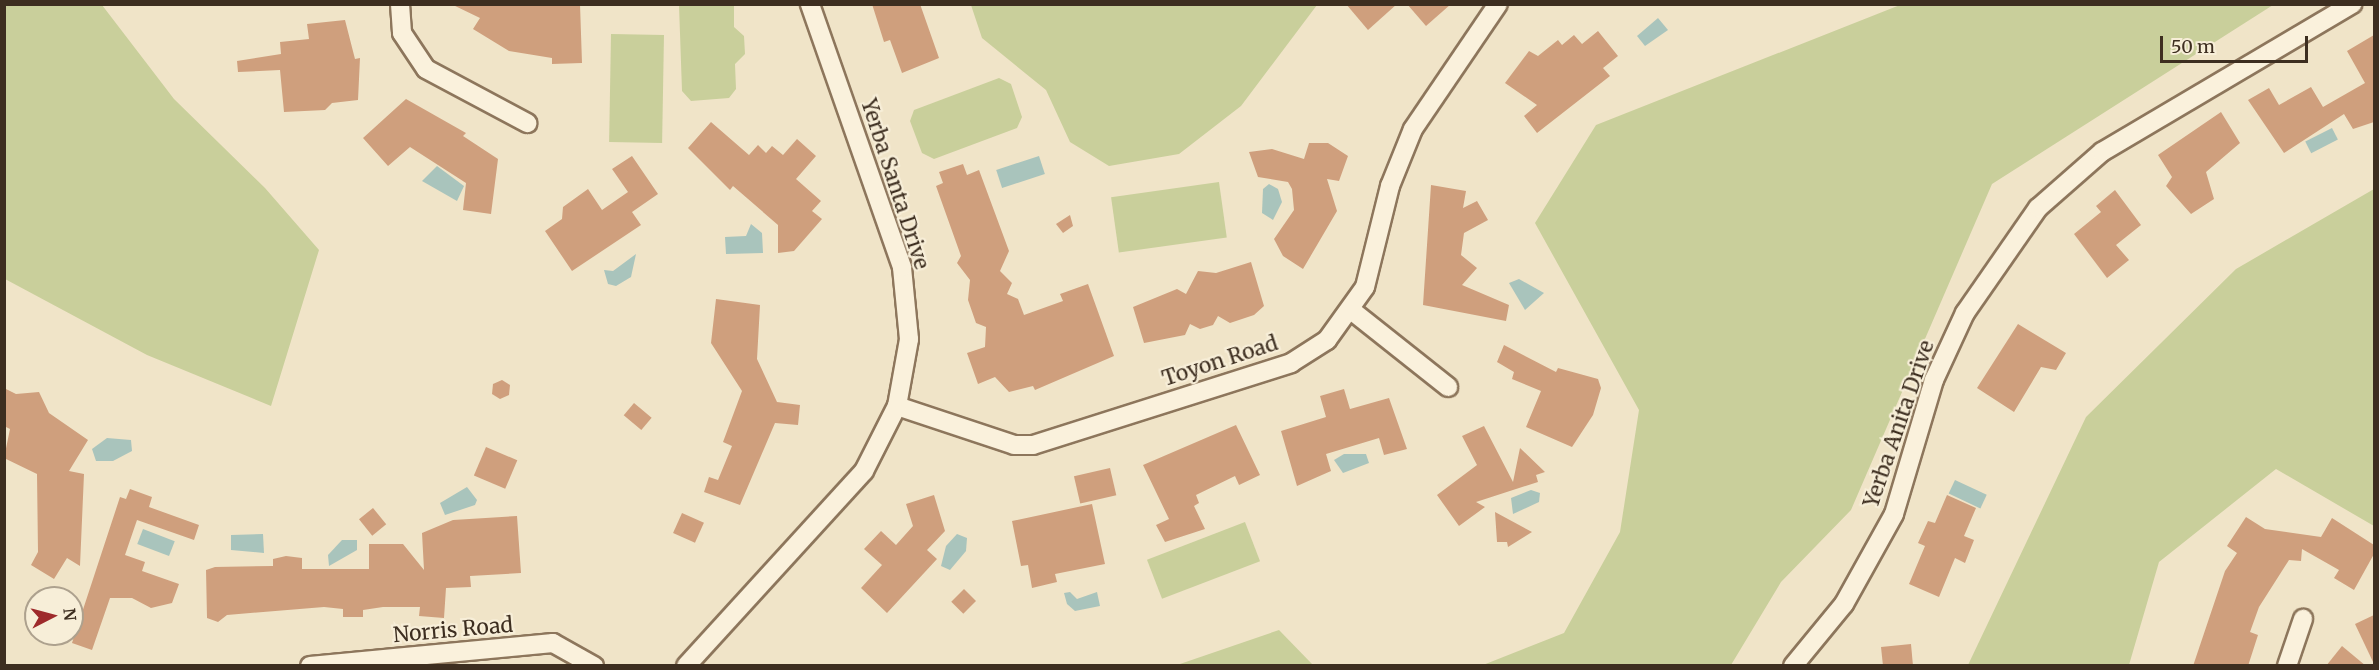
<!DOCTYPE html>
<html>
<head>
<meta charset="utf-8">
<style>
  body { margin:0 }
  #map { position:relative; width:2379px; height:670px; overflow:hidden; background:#f0e4c8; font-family:Merriweather,serif }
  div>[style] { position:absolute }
  .green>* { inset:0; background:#c9cf9b; transform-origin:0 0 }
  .water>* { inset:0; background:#a9c4bc; transform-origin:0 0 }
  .building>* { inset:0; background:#cf9f7d; transform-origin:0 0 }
  .roads { filter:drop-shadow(2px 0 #8d765c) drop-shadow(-2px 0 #8d765c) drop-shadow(0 2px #8d765c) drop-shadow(0 -2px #8d765c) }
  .street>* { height:18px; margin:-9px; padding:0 9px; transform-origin:9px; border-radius:9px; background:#faf1dc }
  span { translate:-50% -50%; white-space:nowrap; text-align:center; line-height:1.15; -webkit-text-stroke:4.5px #f7eed8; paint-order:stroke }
  .street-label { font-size:21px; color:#3d2e20 }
  .frame { position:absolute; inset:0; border:6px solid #3d2e20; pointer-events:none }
  .north { position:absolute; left:24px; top:586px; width:60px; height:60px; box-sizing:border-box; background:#f7eed8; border:2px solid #ada18e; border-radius:50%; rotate:84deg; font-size:16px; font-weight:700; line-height:24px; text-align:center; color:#3d2e20 }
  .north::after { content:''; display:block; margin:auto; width:21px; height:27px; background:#9e2a2b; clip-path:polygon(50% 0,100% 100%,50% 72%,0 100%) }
  .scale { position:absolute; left:2160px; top:36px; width:148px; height:27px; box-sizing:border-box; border:3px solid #3d2e20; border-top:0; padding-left:8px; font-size:18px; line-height:21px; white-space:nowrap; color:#3d2e20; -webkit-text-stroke:4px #f7eed8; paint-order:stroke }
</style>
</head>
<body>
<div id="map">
  <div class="green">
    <i style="clip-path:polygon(5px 4px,102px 5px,174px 99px,265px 188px,319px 250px,271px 406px,147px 355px,5px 279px)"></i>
    <i style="clip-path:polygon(679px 5px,734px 5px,734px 27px,744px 36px,745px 54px,735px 64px,736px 89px,729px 98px,691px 101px,682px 91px)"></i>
    <i style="clip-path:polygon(971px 5px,971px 4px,1317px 5px,1241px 106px,1179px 154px,1109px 166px,1070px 142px,1046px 90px,982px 38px)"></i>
    <i style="clip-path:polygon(1900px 5px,2273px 5px,1992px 184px,1851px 510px,1781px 582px,1731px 665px,1483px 665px,1564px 633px,1620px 532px,1639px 410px,1535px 223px,1596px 125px)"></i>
    <i style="left:611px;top:34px;width:53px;height:108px;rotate:1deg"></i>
    <i style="clip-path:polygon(999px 78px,1011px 84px,1022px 117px,1017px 128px,934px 159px,922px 153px,910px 121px,914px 110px)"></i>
    <i style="left:1219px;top:182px;width:56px;height:109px;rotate:82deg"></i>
    <i style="clip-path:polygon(2374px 189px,2374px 526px,2276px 469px,2159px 562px,2129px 665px,1968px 665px,2086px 417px,2236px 269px)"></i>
    <i style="left:1245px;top:522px;width:42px;height:105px;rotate:69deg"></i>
    <i style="clip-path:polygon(1279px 630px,1313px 665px,1177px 665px)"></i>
  </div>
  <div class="water">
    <i style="clip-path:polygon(1658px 18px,1668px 30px,1645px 46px,1637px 36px)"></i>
    <i style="left:2332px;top:128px;width:13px;height:30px;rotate:63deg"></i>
    <i style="left:1039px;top:156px;width:19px;height:45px;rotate:72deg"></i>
    <i style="clip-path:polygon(437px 166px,464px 186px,457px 201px,422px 181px)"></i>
    <i style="clip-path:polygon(1269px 184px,1278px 189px,1282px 202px,1273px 220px,1262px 213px,1263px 189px)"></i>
    <i style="clip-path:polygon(751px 224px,762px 233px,763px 253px,726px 254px,725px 237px,746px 236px)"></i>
    <i style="clip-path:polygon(636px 254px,631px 277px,616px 286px,608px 284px,604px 270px,613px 271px)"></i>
    <i style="clip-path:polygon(1519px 279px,1544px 293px,1525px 310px,1509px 283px)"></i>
    <i style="clip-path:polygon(107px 438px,131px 440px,132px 451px,113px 461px,96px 461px,92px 449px)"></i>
    <i style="clip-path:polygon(1344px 454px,1366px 454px,1369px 463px,1343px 473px,1334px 460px)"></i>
    <i style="left:1955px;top:480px;width:35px;height:15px;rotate:25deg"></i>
    <i style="clip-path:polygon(467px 487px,477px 500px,475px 505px,445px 515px,440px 503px)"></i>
    <i style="clip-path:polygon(1531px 490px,1540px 493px,1539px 502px,1513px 514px,1511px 498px)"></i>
    <i style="left:143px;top:529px;width:34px;height:16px;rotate:21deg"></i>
    <i style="clip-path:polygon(263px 534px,264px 553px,231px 550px,231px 535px)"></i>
    <i style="clip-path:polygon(957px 534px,967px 538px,966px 551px,950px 570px,941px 566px,946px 546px)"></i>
    <i style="clip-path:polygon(342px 540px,357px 540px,357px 550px,329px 566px,328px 555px)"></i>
    <i style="clip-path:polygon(1070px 592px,1077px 599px,1097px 592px,1100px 606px,1075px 611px,1067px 604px,1064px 593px)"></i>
  </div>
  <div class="building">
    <i style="clip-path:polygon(451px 4px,580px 4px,582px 63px,552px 64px,552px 58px,509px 51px,473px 29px,480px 18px)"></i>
    <i style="clip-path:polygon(872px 4px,920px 4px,939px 58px,902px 73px,890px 40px,884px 42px)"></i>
    <i style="clip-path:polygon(1346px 4px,1397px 4px,1368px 30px)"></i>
    <i style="clip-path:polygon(1407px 4px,1451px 4px,1426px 26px)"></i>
    <i style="clip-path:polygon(345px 20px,355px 59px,360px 58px,358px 100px,332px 103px,325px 110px,284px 112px,280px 70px,238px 72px,237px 61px,281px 54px,280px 42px,309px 39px,307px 24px)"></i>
    <i style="clip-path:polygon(1598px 31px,1618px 56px,1603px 68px,1610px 76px,1537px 133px,1524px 116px,1537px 105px,1505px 83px,1529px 51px,1538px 56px,1558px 40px,1562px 45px,1574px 35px,1582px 44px)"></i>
    <i style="clip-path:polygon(2374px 35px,2374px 122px,2353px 129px,2344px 114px,2284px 153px,2248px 100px,2269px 88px,2279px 105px,2311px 87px,2323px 107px,2365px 83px,2347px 51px)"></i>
    <i style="clip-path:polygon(406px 99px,466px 133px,463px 136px,498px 159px,491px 214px,463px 210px,466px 183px,410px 147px,388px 166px,363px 138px)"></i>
    <i style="clip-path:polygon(2221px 112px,2240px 143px,2206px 172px,2214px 199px,2191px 214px,2166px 186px,2172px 177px,2158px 155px)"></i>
    <i style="clip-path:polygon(711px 122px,749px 155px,758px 145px,766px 153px,772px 146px,783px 155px,797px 139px,816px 156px,796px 179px,821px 201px,812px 211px,822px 219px,794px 251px,778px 253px,778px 225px,733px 186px,730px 190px,688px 148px)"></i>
    <i style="clip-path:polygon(1309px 143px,1328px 143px,1348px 156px,1339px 181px,1327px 179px,1337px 211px,1303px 269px,1283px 256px,1274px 239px,1294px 210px,1292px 189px,1288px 182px,1258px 177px,1249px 152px,1272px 149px,1304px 159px)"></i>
    <i style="clip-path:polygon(632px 156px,658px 194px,632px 212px,641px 225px,572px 271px,545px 231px,562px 219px,563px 207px,588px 189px,602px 210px,628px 192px,612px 169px)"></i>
    <i style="clip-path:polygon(963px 164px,967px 175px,979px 170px,1009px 251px,1000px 271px,1012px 283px,1007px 294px,1018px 299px,1024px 315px,1063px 301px,1060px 294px,1088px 284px,1114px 356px,1035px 390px,1033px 386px,1009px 392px,995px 377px,978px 384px,967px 353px,985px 347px,986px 327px,976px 323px,968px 300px,970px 280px,957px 263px,961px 256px,936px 186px,943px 183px,939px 172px)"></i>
    <i style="clip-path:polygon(1431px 185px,1466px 191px,1463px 208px,1477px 201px,1488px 220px,1464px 233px,1461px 255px,1477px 268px,1462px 285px,1509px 305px,1506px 321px,1423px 305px)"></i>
    <i style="clip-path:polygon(2115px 190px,2141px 225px,2116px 245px,2129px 260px,2107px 278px,2074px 234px,2101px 212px,2096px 206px)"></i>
    <i style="clip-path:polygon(1070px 215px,1073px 226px,1063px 233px,1056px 224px)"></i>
    <i style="clip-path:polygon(1251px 262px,1264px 306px,1254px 315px,1230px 323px,1218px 316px,1213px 325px,1200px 329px,1190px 324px,1185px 335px,1144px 343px,1133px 307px,1177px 289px,1186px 294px,1198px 271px,1216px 273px)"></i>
    <i style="clip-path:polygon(716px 299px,760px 305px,757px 359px,777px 402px,800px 405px,798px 425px,775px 423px,740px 505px,704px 492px,709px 477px,718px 480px,732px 446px,723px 442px,742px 391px,711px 343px)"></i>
    <i style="clip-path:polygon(2018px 324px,2066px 353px,2056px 370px,2041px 367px,2014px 412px,1977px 388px)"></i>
    <i style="clip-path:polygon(1504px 345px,1556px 372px,1558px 368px,1598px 379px,1601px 388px,1593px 415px,1572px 447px,1526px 427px,1541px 391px,1512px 379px,1514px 372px,1497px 362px)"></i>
    <i style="clip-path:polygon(502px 380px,510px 385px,509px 395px,500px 399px,492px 394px,493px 384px)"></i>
    <i style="clip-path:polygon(4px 388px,16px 394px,39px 392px,49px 413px,88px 440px,69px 471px,84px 474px,80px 566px,67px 558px,54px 579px,31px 565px,38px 552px,37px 474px,4px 458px,10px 429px,4px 426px)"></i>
    <i style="clip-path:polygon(1344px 389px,1350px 409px,1389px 398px,1407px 449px,1384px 455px,1379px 438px,1326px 454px,1331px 471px,1297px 486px,1281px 431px,1326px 417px,1320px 396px)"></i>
    <i style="left:634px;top:403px;width:23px;height:16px;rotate:40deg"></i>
    <i style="clip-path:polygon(1236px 425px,1260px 475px,1239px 485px,1235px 476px,1196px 495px,1199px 503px,1194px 506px,1205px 529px,1165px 542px,1156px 525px,1169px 519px,1143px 465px)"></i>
    <i style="clip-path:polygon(1484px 426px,1513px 482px,1520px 448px,1545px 472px,1536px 475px,1538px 482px,1476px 502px,1485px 507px,1459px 526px,1437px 495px,1477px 465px,1462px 436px)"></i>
    <i style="left:486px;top:447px;width:34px;height:31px;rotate:23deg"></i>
    <i style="left:1110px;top:468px;width:28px;height:37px;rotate:77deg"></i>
    <i style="clip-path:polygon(130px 489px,152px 497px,149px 507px,199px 525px,194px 540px,137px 520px,125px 555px,145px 562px,142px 571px,179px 584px,172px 603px,151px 608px,132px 598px,110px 598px,92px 650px,72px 643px,120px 497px,126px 499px)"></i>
    <i style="clip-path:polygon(934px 495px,945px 531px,927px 550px,937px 559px,887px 613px,861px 588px,882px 565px,864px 549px,881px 531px,896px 545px,913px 526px,906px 504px)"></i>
    <i style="clip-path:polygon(1947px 495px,1976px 508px,1964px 536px,1974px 540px,1965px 563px,1955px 558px,1939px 597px,1909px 584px,1925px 546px,1918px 543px,1928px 521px,1935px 523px)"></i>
    <i style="clip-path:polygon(1092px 504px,1105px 564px,1055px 574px,1057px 582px,1032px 588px,1028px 565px,1021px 566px,1012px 521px)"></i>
    <i style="left:373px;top:508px;width:21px;height:18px;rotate:51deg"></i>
    <i style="clip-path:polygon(1495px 512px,1532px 532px,1508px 547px,1507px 542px,1497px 542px)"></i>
    <i style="left:682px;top:513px;width:24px;height:22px;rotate:24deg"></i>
    <i style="clip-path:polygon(517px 516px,521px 573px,470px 576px,471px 587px,446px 588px,444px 618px,419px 616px,420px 607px,383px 607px,363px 610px,363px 617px,343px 617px,343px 609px,324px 607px,227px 615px,218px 622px,207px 618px,206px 570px,215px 567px,273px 566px,273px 559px,286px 556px,302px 558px,302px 569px,369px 569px,369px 544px,403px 544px,424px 570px,422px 533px,453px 520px)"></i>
    <i style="clip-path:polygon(2246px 517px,2265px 529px,2321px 537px,2332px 518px,2374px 545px,2374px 554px,2354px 590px,2334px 578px,2339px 570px,2302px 549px,2301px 561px,2289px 560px,2259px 607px,2250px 632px,2258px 635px,2248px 666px,2193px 666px,2225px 571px,2237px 553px,2227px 546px)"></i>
    <i style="left:964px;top:589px;width:17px;height:18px;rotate:45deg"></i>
    <i style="clip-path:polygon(2374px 615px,2374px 664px,2355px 624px)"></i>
    <i style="clip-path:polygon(1911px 644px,1913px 666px,1883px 666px,1881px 647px)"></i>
    <i style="clip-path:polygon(2342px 646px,2366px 666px,2326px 666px)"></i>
  </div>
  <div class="roads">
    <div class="street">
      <i style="left:400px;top:4px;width:29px;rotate:86deg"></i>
      <i style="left:402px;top:33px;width:43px;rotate:56.3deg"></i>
      <i style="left:426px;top:69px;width:115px;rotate:28.1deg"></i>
      <i style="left:1351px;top:310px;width:124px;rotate:38.4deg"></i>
      <i style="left:897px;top:406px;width:123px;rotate:18.4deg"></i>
      <i style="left:1014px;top:445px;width:19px"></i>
      <i style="left:1033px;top:445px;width:271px;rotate:-17.6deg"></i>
      <i style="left:1291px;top:363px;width:43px;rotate:-32.6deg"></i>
      <i style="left:1327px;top:340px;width:65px;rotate:-54.4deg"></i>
      <i style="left:1365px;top:287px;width:104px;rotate:-76.1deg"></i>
      <i style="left:1390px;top:186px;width:61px;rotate:-68deg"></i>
      <i style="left:1413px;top:129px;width:151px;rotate:-55.8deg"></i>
      <i style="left:310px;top:666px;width:244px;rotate:-5.4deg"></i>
      <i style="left:553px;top:643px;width:47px;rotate:29.3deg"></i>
      <i style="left:686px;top:666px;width:264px;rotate:-47.6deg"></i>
      <i style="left:864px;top:471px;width:73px;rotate:-63.1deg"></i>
      <i style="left:897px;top:406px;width:68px;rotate:-79.8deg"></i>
      <i style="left:909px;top:339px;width:72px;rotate:-95.6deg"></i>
      <i style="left:902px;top:267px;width:279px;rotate:-109.3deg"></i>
      <i style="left:1793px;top:666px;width:80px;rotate:-50.6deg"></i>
      <i style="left:1844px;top:604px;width:103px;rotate:-60.9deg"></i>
      <i style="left:1894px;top:514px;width:140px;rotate:-73.4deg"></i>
      <i style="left:1934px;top:380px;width:74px;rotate:-65.2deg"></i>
      <i style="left:1965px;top:313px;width:128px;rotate:-55.2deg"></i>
      <i style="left:2038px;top:208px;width:85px;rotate:-41.2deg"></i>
      <i style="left:2102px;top:152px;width:291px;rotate:-30.6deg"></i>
      <i style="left:2287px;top:666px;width:50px;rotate:-71.2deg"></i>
    </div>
  </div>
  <div class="street-label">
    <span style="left:895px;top:184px;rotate:72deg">Yerba Santa Drive</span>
    <span style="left:1220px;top:361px;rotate:-18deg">Toyon Road</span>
    <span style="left:1899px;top:424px;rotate:-71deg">Yerba Anita Drive</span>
    <span style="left:453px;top:630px;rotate:-5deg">Norris Road</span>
  </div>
  <div class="frame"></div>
  <div class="north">N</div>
  <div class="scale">50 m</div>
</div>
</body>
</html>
